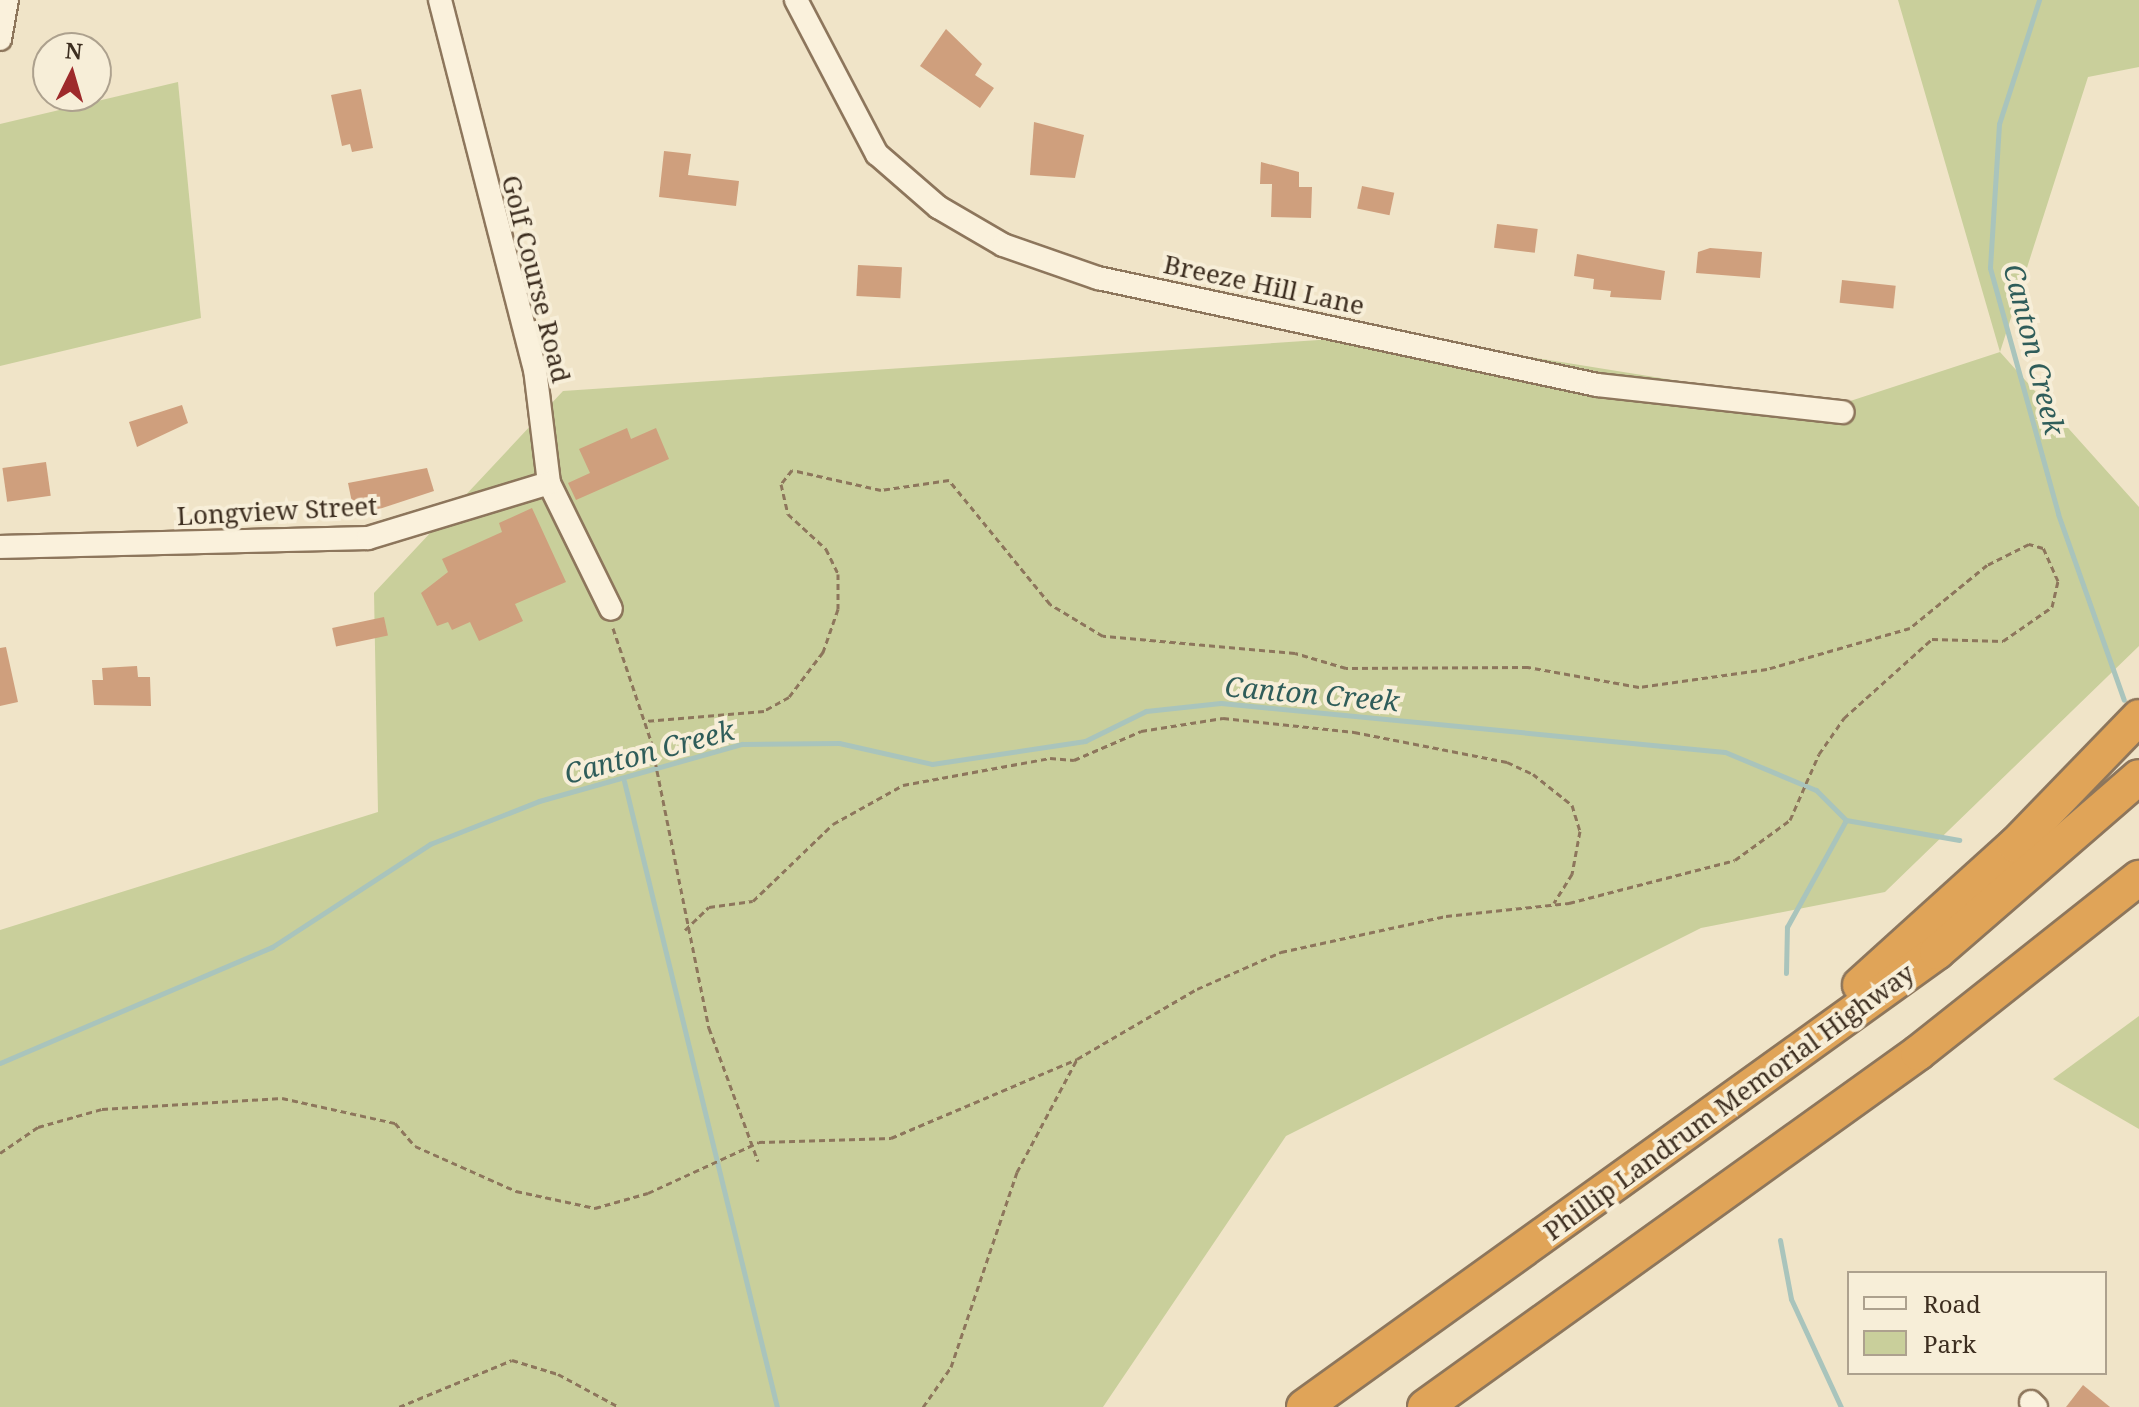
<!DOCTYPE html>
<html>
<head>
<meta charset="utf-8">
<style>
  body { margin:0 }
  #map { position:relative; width:2139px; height:1407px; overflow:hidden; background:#f0e4c8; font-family:"Noto Serif",serif }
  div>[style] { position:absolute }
  .green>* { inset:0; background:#c9cf9b }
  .stream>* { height:5px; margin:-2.5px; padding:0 2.5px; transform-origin:2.5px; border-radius:2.5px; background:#a9c4bc }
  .building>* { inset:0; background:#cf9f7d; transform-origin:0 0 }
  .path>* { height:3px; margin-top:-1.5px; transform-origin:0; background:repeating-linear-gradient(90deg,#8d765c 0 6px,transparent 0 10px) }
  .roads { filter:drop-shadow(2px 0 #8d765c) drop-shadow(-2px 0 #8d765c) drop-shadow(0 2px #8d765c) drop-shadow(0 -2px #8d765c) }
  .minor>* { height:22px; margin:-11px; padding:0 11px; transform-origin:11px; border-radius:11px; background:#faf1dc }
  .highway>* { height:34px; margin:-17px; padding:0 17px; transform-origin:17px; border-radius:17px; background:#e0a458 }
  span { translate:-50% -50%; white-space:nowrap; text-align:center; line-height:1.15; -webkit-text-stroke:8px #f7eed8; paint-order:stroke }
  .street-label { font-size:26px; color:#3d2e20 }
  .water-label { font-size:28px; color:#2f5d5a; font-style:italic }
  .legend { position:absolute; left:1847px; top:1271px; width:260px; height:104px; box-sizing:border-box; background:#f7eed8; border:2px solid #ada18e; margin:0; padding:10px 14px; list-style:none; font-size:24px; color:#3d2e20 }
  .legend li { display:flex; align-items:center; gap:16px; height:40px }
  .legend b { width:40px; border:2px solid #ada18e }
  .north { position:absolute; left:32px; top:32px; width:80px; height:80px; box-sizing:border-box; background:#f7eed8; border:2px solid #ada18e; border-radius:50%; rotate:5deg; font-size:22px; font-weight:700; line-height:32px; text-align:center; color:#3d2e20 }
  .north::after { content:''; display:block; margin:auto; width:28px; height:36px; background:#9e2a2b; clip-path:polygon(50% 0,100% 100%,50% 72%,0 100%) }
</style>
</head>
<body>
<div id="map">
  <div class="green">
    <i style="clip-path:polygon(1898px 0,2139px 0,2139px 67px,2088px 77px,2000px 352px,2139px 507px,2139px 646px,1885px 892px,1701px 928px,1286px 1136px,1103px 1407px,0 1407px,0 930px,378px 812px,374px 593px,563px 391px,1394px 335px,1835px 406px,2000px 352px)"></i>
    <i style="clip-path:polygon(178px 82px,201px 318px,0 366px,0 124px)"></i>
    <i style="clip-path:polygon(2139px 1016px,2139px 1129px,2053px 1079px)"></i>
  </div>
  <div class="stream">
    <i style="left:2039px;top:0;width:130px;rotate:107.9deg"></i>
    <i style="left:1999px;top:124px;width:144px;rotate:93.6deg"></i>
    <i style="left:1990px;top:268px;width:255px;rotate:74.5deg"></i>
    <i style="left:2058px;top:514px;width:197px;rotate:70.5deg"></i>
    <i style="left:624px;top:781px;width:644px;rotate:76.27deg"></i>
    <i style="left:1786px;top:973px;width:46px;rotate:-88.8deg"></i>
    <i style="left:1787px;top:927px;width:122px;rotate:-61.1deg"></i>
    <i style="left:0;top:1063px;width:296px;rotate:-23.1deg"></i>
    <i style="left:272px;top:947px;width:189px;rotate:-33.1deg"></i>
    <i style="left:430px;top:844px;width:117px;rotate:-21.5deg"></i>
    <i style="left:539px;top:801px;width:211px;rotate:-15.7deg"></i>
    <i style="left:742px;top:744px;width:97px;rotate:-0.6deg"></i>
    <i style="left:839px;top:743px;width:95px;rotate:12.7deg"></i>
    <i style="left:932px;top:764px;width:155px;rotate:-8.5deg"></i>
    <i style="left:1085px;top:741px;width:68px;rotate:-26.2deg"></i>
    <i style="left:1146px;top:711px;width:75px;rotate:-6.1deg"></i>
    <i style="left:1221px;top:703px;width:506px;rotate:5.55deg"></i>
    <i style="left:1725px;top:752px;width:99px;rotate:22.7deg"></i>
    <i style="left:1816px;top:790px;width:42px;rotate:45deg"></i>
    <i style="left:1846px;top:820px;width:115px;rotate:10deg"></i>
    <i style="left:1780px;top:1240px;width:60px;rotate:79.4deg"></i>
    <i style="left:1791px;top:1299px;width:119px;rotate:65.2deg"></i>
  </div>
  <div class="building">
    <i style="clip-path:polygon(946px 29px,982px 64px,975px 75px,994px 88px,980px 108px,920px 66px)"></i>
    <i style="clip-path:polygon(361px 89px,373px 148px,352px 152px,350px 144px,342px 146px,331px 95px)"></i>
    <i style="clip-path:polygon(1034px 122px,1084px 135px,1075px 178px,1030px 175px)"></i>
    <i style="clip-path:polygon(664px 151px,691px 154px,688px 175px,739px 181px,736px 206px,659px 197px)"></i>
    <i style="clip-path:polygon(1261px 162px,1299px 172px,1299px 187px,1312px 187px,1311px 218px,1271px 217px,1272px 184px,1260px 184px)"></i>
    <i style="left:1362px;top:186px;width:33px;height:23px;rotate:12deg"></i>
    <i style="left:1497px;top:224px;width:41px;height:24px;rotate:7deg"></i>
    <i style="clip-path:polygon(1710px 248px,1762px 252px,1760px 278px,1696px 273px,1698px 252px)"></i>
    <i style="clip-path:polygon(1577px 254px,1665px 271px,1661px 300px,1610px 297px,1611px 291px,1593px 289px,1594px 279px,1574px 276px)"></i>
    <i style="left:858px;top:265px;width:44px;height:31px;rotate:3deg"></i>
    <i style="left:1842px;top:280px;width:54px;height:23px;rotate:6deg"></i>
    <i style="clip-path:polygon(182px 405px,188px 423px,137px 447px,129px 422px)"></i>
    <i style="clip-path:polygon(627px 428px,631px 439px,656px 428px,669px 459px,576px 500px,568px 483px,590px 473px,579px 449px)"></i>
    <i style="left:46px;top:462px;width:34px;height:44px;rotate:82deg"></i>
    <i style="clip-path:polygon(427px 468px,434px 491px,355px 517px,348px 483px)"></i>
    <i style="clip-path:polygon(532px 508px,566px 582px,515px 604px,523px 621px,479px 641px,470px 622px,452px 630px,448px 622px,437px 626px,421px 593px,448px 572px,442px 559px,502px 532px,499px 523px)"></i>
    <i style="left:384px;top:617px;width:19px;height:53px;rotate:78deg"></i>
    <i style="clip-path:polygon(6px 647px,18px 702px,0 706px,0 648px)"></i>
    <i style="clip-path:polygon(137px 666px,138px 677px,150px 677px,151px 706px,94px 705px,92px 680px,103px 680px,102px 668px)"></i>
    <i style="clip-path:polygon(2083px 1385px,2110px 1407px,2066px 1407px)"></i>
  </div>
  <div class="path">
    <i style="left:613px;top:628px;width:119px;rotate:71.4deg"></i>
    <i style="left:651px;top:741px;width:293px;rotate:78.6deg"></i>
    <i style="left:709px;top:1028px;width:142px;rotate:69.8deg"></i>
    <i style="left:685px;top:930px;width:33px;rotate:-44deg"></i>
    <i style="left:709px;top:907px;width:44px;rotate:-7.8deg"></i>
    <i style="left:753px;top:901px;width:111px;rotate:-43.9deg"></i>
    <i style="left:833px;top:824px;width:80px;rotate:-29.1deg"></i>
    <i style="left:903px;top:785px;width:149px;rotate:-10.4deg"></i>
    <i style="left:1050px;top:758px;width:24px;rotate:5deg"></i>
    <i style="left:1074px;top:760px;width:73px;rotate:-23.4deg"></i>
    <i style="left:1141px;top:731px;width:83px;rotate:-9deg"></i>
    <i style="left:1223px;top:718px;width:132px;rotate:6.1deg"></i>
    <i style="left:1354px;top:732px;width:156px;rotate:11.1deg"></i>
    <i style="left:1507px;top:762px;width:29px;rotate:25deg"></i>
    <i style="left:1533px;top:774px;width:50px;rotate:38.5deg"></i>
    <i style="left:1572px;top:805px;width:27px;rotate:73deg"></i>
    <i style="left:1580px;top:831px;width:44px;rotate:100.5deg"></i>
    <i style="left:1572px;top:874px;width:34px;rotate:122deg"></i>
    <i style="left:0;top:1153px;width:46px;rotate:-34.4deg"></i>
    <i style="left:38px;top:1127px;width:66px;rotate:-15.7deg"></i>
    <i style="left:102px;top:1109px;width:180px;rotate:-3.5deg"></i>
    <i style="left:282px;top:1098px;width:116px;rotate:12.5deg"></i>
    <i style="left:395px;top:1123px;width:30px;rotate:49deg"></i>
    <i style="left:415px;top:1146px;width:111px;rotate:24deg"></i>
    <i style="left:516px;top:1191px;width:81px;rotate:12.1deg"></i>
    <i style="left:595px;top:1208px;width:55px;rotate:-15.8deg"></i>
    <i style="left:648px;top:1193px;width:122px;rotate:-24.7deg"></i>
    <i style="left:759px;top:1142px;width:132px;rotate:-1.7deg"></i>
    <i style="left:891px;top:1138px;width:202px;rotate:-23deg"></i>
    <i style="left:1077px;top:1059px;width:139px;rotate:-30.3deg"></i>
    <i style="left:1197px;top:989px;width:92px;rotate:-23.8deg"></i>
    <i style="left:1281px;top:952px;width:169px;rotate:-12.3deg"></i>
    <i style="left:1446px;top:916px;width:124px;rotate:-6deg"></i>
    <i style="left:1569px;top:903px;width:171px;rotate:-14.5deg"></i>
    <i style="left:1735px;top:860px;width:68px;rotate:-36deg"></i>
    <i style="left:1790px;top:820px;width:72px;rotate:-66.3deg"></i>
    <i style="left:1819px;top:754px;width:44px;rotate:-55.2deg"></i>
    <i style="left:1844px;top:718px;width:118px;rotate:-41.9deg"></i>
    <i style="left:1932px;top:639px;width:71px;rotate:1.6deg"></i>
    <i style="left:2003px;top:641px;width:60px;rotate:-34.8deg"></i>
    <i style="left:2052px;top:607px;width:27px;rotate:-77deg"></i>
    <i style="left:2058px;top:581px;width:36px;rotate:-114deg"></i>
    <i style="left:2043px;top:548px;width:15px;rotate:-164deg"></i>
    <i style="left:2029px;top:544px;width:47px;rotate:153.4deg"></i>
    <i style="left:1987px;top:565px;width:99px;rotate:140.7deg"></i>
    <i style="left:1910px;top:628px;width:149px;rotate:164deg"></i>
    <i style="left:1767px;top:669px;width:129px;rotate:172deg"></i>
    <i style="left:1639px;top:687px;width:113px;rotate:-169.8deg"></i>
    <i style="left:1528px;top:667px;width:182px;rotate:179.7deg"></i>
    <i style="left:1346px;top:668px;width:53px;rotate:-163.6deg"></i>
    <i style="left:1295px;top:653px;width:193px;rotate:-174.9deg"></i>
    <i style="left:1103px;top:636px;width:62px;rotate:-148.9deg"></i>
    <i style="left:1050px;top:604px;width:160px;rotate:-129.2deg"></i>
    <i style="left:949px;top:480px;width:69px;rotate:171.6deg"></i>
    <i style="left:881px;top:490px;width:91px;rotate:-167.3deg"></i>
    <i style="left:792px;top:470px;width:18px;rotate:128deg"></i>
    <i style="left:781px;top:484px;width:31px;rotate:77deg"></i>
    <i style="left:788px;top:514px;width:52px;rotate:42.6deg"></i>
    <i style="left:826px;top:549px;width:28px;rotate:64deg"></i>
    <i style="left:838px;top:574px;width:35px;rotate:90deg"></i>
    <i style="left:838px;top:609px;width:46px;rotate:109.2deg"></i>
    <i style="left:823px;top:652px;width:56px;rotate:127.1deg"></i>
    <i style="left:789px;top:697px;width:29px;rotate:151deg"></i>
    <i style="left:764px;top:711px;width:119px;rotate:175.2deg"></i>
    <i style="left:399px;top:1407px;width:122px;rotate:-22.6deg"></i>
    <i style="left:512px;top:1360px;width:48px;rotate:16.9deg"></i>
    <i style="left:558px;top:1374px;width:69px;rotate:28.4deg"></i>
    <i style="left:923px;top:1407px;width:49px;rotate:-55deg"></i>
    <i style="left:951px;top:1367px;width:206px;rotate:-71.3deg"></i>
    <i style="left:1017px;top:1172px;width:128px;rotate:-62deg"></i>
  </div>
  <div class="roads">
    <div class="minor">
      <i style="left:440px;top:0;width:381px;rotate:75.6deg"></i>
      <i style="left:535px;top:369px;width:115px;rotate:83deg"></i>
      <i style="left:549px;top:483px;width:140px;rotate:63.8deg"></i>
      <i style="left:796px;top:0;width:174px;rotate:62.3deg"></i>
      <i style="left:877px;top:154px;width:81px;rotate:41deg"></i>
      <i style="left:938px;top:207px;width:75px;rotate:30.3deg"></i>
      <i style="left:1003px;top:245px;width:101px;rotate:19.2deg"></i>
      <i style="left:1098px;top:278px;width:510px;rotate:12.1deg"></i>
      <i style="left:1597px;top:385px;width:247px;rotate:6.3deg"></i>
      <i style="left:0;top:39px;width:40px;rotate:-80deg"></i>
      <i style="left:0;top:547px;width:368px;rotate:-1.4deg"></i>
      <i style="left:368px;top:538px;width:189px;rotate:-16.9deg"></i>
      <i style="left:2031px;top:1402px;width:7px;rotate:45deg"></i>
    </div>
    <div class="highway">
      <i style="left:1860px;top:985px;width:209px;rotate:-42.1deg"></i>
      <i style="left:2015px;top:845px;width:178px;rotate:-45.9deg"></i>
      <i style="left:1304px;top:1407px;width:780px;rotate:-35.71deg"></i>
      <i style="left:1937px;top:952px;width:267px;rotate:-40.9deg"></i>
      <i style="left:1425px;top:1407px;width:607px;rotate:-35.68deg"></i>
      <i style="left:1918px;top:1053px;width:282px;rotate:-38.4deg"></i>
    </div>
  </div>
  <div class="street-label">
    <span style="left:536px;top:279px;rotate:76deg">Golf Course Road</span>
    <span style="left:1264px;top:285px;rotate:12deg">Breeze Hill Lane</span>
    <span style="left:277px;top:511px;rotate:-3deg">Longview Street</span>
    <span style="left:1729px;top:1102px;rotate:-36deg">Phillip Landrum Memorial Highway</span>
  </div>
  <div class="water-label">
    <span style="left:2035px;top:349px;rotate:76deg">Canton Creek</span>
    <span style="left:1312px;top:693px;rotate:5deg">Canton Creek</span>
    <span style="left:649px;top:751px;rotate:-15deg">Canton Creek</span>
  </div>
  <ul class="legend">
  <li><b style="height:10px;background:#faf1dc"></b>Road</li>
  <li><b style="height:22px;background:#c9cf9b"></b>Park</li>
  </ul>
  <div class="north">N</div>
</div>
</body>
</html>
